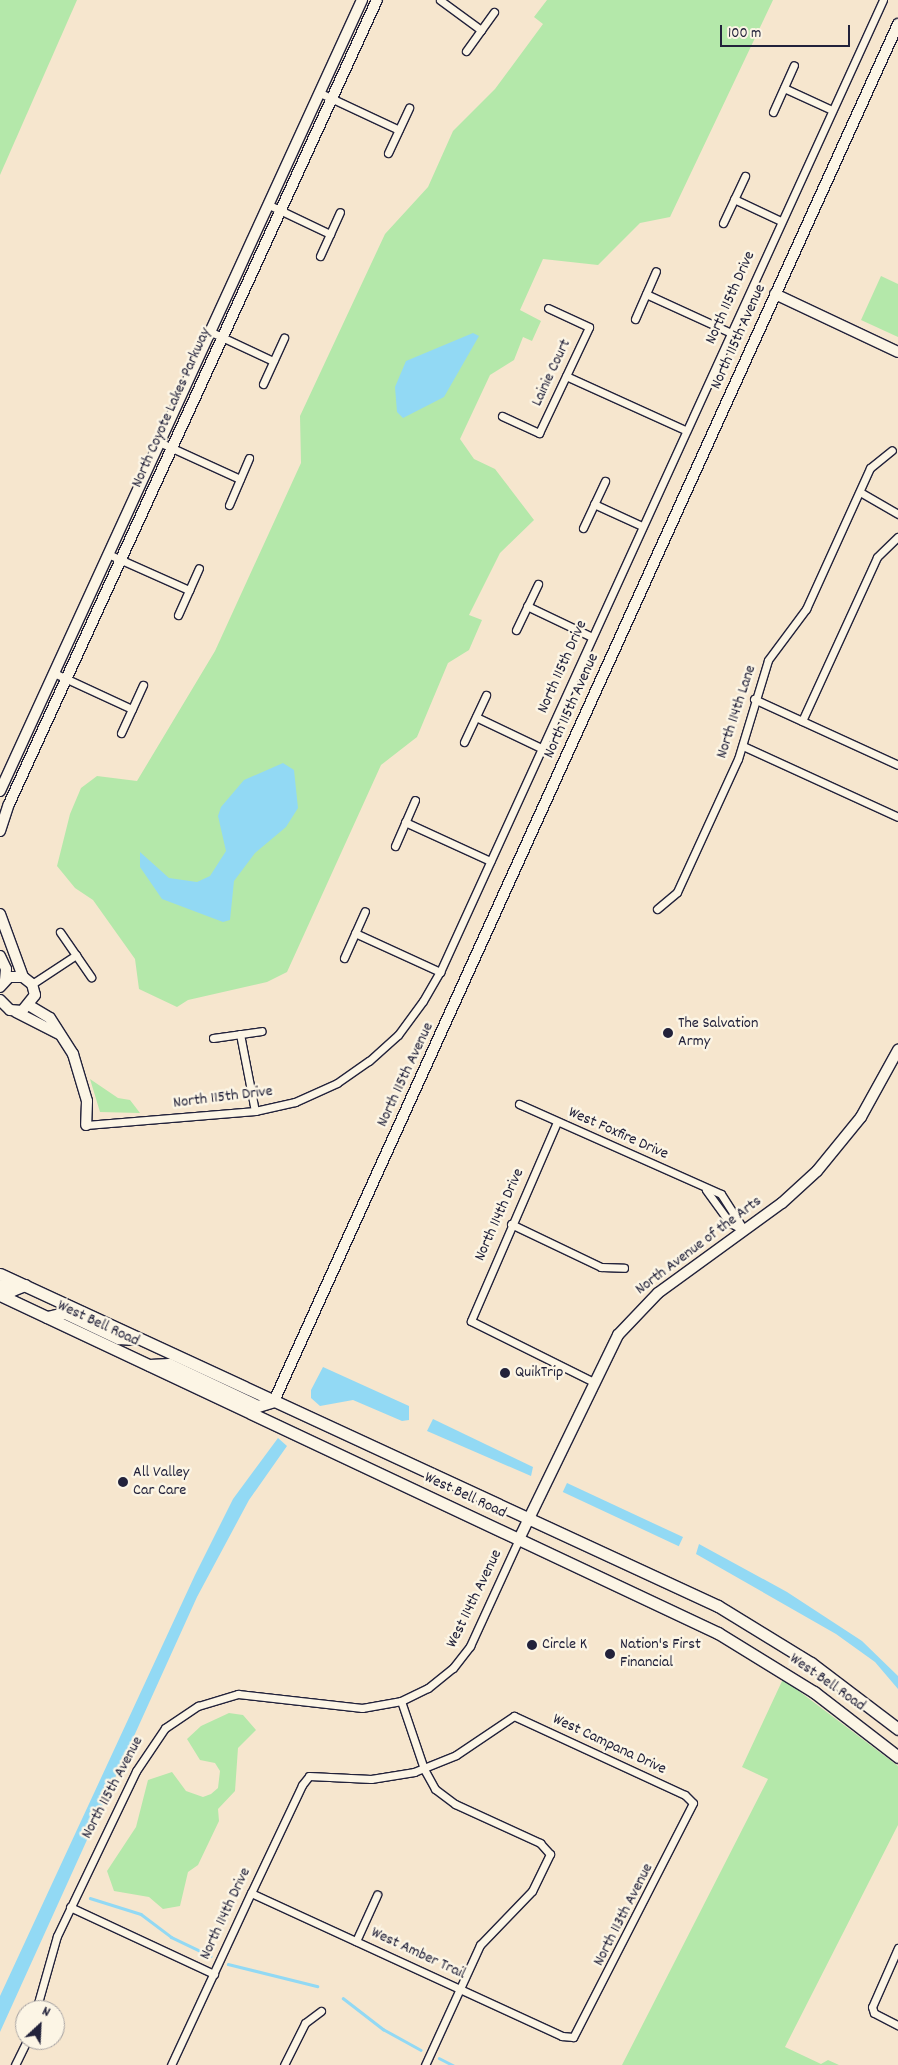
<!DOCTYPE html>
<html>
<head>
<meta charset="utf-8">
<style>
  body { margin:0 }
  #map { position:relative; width:898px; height:2065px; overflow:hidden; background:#f6e6ce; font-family:Dekko,sans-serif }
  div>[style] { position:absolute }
  .green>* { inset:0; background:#b4e8aa }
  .water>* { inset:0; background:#92d9f4; transform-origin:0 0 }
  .stream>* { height:2.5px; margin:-1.25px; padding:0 1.25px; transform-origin:1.25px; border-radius:1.25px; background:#92d9f4 }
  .roads { filter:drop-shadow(1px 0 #22223b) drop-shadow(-1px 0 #22223b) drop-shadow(0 1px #22223b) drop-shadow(0 -1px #22223b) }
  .street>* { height:7px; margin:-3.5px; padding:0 3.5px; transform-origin:3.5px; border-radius:3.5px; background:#fcf5e5 }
  .secondary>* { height:10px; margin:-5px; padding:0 5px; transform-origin:5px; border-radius:5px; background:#fcf5e5 }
  .primary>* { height:11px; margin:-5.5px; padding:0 5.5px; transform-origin:5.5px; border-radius:5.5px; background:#fcf5e5 }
  .dots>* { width:14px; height:14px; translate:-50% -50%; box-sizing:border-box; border:2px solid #fcf5e5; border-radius:50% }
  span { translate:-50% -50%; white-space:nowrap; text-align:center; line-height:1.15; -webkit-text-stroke:5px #fcf5e5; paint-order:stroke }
  .street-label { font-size:16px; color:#22223b }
  .poi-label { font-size:16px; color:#22223b }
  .left { translate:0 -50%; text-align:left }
  .north { position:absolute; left:15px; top:2000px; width:50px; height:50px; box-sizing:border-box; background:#fcf5e5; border:1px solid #a5a1a1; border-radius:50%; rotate:25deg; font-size:14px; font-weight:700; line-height:20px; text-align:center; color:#22223b }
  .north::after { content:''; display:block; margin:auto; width:18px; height:22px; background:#22223b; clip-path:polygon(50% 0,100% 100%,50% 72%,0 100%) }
  .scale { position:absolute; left:720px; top:25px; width:130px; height:22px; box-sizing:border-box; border:2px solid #22223b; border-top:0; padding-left:6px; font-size:15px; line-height:18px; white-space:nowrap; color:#22223b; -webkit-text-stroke:4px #fcf5e5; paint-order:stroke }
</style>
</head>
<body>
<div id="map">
  <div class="green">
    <i style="clip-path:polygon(0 0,77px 0,0 175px)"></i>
    <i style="clip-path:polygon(547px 0,773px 0,670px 217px,640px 223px,598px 265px,543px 259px,520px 310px,541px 321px,532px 341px,523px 337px,514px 360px,490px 375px,460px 439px,474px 459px,495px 469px,534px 520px,500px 553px,469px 615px,482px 620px,469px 650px,448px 663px,417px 737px,381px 765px,287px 972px,267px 982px,188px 1000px,177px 1007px,139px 989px,135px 959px,93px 900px,75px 888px,57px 866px,70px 814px,81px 788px,97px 776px,137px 781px,215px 651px,301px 463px,300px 416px,385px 234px,428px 187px,453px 131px,495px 89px,543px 24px,534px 17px)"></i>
    <i style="clip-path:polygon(881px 276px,898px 284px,898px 337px,861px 320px)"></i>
    <i style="clip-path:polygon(90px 1079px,118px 1098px,130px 1100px,140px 1113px,100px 1112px)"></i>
    <i style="clip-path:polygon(783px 1679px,898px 1766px,898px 1825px,785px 2047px,821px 2064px,828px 2060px,839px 2065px,622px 2065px,768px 1779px,742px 1767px)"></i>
    <i style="clip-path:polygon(229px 1713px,243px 1715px,256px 1730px,238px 1748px,235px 1791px,218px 1809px,219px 1821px,198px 1865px,188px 1872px,180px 1906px,163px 1909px,149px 1897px,114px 1891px,107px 1871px,136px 1827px,148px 1780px,172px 1772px,186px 1791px,203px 1797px,211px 1794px,218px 1788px,220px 1771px,215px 1763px,200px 1760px,187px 1739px,201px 1726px)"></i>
  </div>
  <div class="water">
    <i style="clip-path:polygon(473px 333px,479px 336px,444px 397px,403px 418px,397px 412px,395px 387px,406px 361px)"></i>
    <i style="clip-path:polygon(283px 763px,294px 770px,298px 808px,286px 827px,255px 853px,234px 881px,230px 920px,223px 922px,162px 899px,140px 867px,140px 852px,169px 878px,197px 882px,210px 876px,226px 851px,218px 816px,221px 807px,244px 780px)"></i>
    <i style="clip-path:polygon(323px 1367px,409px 1406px,409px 1420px,402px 1421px,353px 1400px,320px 1406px,311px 1398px,311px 1390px)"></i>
    <i style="clip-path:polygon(433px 1419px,533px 1467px,531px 1476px,427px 1431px)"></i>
    <i style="clip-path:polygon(278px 1438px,287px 1446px,249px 1500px,197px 1597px,0 2032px,0 1996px,195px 1575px,233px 1499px)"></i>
    <i style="left:567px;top:1483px;width:128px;height:10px;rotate:25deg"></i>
    <i style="clip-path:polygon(699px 1544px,787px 1592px,862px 1641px,898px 1676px,898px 1689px,875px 1662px,836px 1634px,696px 1554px)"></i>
  </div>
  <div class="stream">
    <i style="left:90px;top:1898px;width:53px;rotate:17.4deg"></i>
    <i style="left:141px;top:1914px;width:38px;rotate:37deg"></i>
    <i style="left:171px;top:1937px;width:44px;rotate:25.4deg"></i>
    <i style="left:228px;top:1964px;width:92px;rotate:13.9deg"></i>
    <i style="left:343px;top:1998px;width:51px;rotate:37.8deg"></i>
    <i style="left:383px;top:2029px;width:43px;rotate:28.9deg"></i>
    <i style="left:439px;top:2058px;width:16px;rotate:27deg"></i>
  </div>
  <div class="roads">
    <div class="street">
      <i style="left:440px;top:0;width:51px;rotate:36.2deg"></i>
      <i style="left:466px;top:51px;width:48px;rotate:-54.3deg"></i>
      <i style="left:784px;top:88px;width:53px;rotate:24.6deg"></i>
      <i style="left:318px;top:92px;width:89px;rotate:25.1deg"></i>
      <i style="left:773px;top:112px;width:51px;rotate:-65.9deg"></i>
      <i style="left:388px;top:153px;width:50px;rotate:-65deg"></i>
      <i style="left:734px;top:199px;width:52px;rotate:25.1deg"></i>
      <i style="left:267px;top:204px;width:70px;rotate:25.5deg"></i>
      <i style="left:723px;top:223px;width:52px;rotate:-64.9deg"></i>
      <i style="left:320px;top:256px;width:48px;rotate:-65.6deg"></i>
      <i style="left:646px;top:294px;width:94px;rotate:24.6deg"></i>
      <i style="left:635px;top:319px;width:52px;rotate:-66.4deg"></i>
      <i style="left:209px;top:331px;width:71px;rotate:25.1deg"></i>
      <i style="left:566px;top:376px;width:131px;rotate:24.4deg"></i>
      <i style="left:263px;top:384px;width:51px;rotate:-65.5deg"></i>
      <i style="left:502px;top:416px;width:41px;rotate:24.7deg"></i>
      <i style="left:539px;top:433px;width:117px;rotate:-64.7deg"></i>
      <i style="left:589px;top:327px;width:45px;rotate:-155.1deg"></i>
      <i style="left:159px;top:442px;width:89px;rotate:24.6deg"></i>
      <i style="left:860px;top:492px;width:44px;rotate:30.1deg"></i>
      <i style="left:594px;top:504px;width:53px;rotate:24.6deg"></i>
      <i style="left:229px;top:505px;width:51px;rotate:-66.9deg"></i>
      <i style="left:583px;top:528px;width:52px;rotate:-64.9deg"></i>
      <i style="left:108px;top:554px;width:89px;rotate:24deg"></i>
      <i style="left:527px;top:606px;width:72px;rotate:25.5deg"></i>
      <i style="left:178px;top:615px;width:51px;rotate:-65.9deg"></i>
      <i style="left:516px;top:630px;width:51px;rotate:-64.4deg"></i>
      <i style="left:54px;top:673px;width:86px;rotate:24.8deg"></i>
      <i style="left:754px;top:699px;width:158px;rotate:24.6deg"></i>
      <i style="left:476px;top:717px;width:72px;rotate:25.5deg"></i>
      <i style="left:802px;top:721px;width:180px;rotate:-65.4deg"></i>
      <i style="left:877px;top:557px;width:29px;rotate:-44deg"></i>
      <i style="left:121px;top:733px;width:53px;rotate:-65.4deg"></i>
      <i style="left:464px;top:742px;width:52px;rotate:-64.9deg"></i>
      <i style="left:743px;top:746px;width:170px;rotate:24.6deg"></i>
      <i style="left:405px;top:822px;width:94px;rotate:24.6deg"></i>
      <i style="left:395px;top:846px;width:50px;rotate:-66.5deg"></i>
      <i style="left:657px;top:909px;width:26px;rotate:-40deg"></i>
      <i style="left:677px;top:892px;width:146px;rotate:-65.4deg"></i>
      <i style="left:738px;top:759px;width:103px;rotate:-73.1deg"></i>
      <i style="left:768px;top:660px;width:64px;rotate:-53.3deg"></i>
      <i style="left:806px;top:609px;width:155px;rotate:-65.6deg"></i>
      <i style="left:870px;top:468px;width:28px;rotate:-39deg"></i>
      <i style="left:60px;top:932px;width:55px;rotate:55.4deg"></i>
      <i style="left:355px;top:933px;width:94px;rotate:24.6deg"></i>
      <i style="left:344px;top:958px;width:51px;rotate:-65.9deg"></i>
      <i style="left:32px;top:984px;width:53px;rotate:-33.4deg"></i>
      <i style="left:240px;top:1034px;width:78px;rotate:79deg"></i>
      <i style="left:213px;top:1038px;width:49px;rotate:-8.1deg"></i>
      <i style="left:519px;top:1104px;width:221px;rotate:24deg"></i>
      <i style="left:721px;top:1194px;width:43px;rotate:57.4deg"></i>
      <i style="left:557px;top:1122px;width:217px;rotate:113.4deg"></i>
      <i style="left:471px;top:1321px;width:135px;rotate:26.4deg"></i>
      <i style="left:86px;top:1125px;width:170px;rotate:-4.7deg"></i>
      <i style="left:255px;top:1111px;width:41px;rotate:-12.7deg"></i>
      <i style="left:295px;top:1102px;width:46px;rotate:-24.3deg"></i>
      <i style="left:337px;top:1083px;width:39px;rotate:-35deg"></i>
      <i style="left:369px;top:1061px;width:39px;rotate:-42deg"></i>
      <i style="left:398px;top:1035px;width:42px;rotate:-53.7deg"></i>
      <i style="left:423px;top:1001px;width:34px;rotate:-60deg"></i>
      <i style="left:440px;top:972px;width:1068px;rotate:-65.5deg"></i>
      <i style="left:706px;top:1190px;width:41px;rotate:54deg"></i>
      <i style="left:730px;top:1223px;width:16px;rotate:27deg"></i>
      <i style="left:511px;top:1224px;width:100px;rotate:25.5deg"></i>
      <i style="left:601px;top:1267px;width:23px;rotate:2deg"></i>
      <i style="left:401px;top:1701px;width:72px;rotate:71.3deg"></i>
      <i style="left:424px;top:1769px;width:23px;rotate:61deg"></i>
      <i style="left:435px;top:1789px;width:25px;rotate:37deg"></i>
      <i style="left:455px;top:1804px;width:94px;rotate:24.6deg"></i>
      <i style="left:540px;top:1843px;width:15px;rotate:48deg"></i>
      <i style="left:550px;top:1854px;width:41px;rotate:115.9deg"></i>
      <i style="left:532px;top:1891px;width:75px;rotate:133.9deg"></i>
      <i style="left:480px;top:1945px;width:132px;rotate:114.6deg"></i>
      <i style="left:70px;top:1907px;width:159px;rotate:25deg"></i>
      <i style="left:356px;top:1941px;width:51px;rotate:-65.5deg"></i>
      <i style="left:898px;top:1948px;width:64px;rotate:113.8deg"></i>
      <i style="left:872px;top:2007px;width:6px;rotate:72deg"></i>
      <i style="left:874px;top:2013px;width:27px;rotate:27deg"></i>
      <i style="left:36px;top:2010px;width:77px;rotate:-74.2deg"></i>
      <i style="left:57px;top:1936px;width:183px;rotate:-64.4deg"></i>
      <i style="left:136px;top:1771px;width:52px;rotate:-56deg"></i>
      <i style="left:165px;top:1728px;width:40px;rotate:-34deg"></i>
      <i style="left:198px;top:1706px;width:42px;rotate:-16.7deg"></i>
      <i style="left:238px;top:1694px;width:125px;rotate:6.4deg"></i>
      <i style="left:362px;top:1708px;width:40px;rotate:-10deg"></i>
      <i style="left:401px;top:1701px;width:30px;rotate:-26deg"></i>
      <i style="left:428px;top:1688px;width:32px;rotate:-39deg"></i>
      <i style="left:453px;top:1668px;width:28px;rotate:-52deg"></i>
      <i style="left:470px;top:1646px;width:118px;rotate:-65.4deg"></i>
      <i style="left:15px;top:2065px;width:28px;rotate:-64deg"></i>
      <i style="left:171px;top:2065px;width:190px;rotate:-65.1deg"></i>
      <i style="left:251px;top:1893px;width:119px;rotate:-64.7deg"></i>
      <i style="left:302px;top:1785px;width:11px;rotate:-52deg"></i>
      <i style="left:309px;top:1776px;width:62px;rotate:2.8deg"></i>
      <i style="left:371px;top:1779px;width:44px;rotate:-9.2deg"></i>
      <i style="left:414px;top:1772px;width:45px;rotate:-22deg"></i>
      <i style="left:456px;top:1755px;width:70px;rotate:-33.9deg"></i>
      <i style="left:514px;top:1716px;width:188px;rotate:24.8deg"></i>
      <i style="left:685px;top:1795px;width:11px;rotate:45deg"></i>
      <i style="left:693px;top:1803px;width:263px;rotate:117.1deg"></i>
      <i style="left:573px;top:2037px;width:11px;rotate:-175deg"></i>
      <i style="left:562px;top:2036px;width:342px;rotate:-155.3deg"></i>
      <i style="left:284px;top:2065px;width:47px;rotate:-63.4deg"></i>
      <i style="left:305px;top:2023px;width:20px;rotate:-37deg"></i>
    </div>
    <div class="secondary">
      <i style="left:775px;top:294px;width:136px;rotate:25.2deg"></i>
      <i style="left:0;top:791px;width:870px;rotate:-65.41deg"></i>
      <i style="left:0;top:831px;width:28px;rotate:-72deg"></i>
      <i style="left:9px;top:804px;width:884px;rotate:-65.41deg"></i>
      <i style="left:0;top:914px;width:67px;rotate:69.9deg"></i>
      <i style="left:0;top:956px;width:14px;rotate:65deg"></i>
      <i style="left:6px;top:969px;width:11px;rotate:95deg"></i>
      <i style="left:0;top:987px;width:13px;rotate:-48deg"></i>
      <i style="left:9px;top:977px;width:14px"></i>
      <i style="left:23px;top:977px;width:11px;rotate:38deg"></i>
      <i style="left:32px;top:984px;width:11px;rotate:75deg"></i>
      <i style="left:35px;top:995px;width:21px;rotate:129deg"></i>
      <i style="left:22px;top:1011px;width:12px;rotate:-175deg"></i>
      <i style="left:10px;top:1010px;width:14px;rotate:-135deg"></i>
      <i style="left:30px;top:1006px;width:23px;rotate:31deg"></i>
      <i style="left:50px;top:1018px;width:43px;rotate:57.4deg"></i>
      <i style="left:73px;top:1054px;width:49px;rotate:73.4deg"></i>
      <i style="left:87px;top:1101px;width:24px;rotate:92deg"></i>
      <i style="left:16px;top:1012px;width:48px;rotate:27.1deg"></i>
      <i style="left:274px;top:1401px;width:1512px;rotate:-65.62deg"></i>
      <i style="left:519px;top:1539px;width:227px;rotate:-64.1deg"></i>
      <i style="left:618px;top:1335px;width:58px;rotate:-46.4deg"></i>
      <i style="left:658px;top:1293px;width:153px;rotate:-36deg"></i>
      <i style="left:782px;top:1203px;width:47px;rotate:-42.4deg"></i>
      <i style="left:817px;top:1171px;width:70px;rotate:-50.8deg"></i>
      <i style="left:861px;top:1117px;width:77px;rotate:-61.1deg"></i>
    </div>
    <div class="primary">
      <i style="left:0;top:1274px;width:791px;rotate:24.82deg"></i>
      <i style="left:718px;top:1606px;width:109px;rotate:31.5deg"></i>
      <i style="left:811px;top:1663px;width:109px;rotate:37.2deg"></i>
      <i style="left:0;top:1285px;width:13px;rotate:23deg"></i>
      <i style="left:12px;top:1290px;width:14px;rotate:-21deg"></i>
      <i style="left:0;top:1295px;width:794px;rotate:25.21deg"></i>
      <i style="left:718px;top:1633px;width:113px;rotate:31.6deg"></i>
      <i style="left:814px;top:1692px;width:106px;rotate:37.7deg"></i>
      <i style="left:47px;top:1317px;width:18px;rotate:-13deg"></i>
      <i style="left:65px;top:1313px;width:59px;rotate:25.3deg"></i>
      <i style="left:118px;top:1338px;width:16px;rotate:4deg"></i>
      <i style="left:149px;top:1365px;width:20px;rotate:-3deg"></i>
      <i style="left:169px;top:1364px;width:98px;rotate:25.3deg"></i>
      <i style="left:258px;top:1406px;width:17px;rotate:-17deg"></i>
    </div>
  </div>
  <div class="dots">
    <i style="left:668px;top:1033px;background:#22223b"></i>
    <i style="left:505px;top:1373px;background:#22223b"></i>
    <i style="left:123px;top:1482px;background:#22223b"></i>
    <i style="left:532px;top:1645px;background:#22223b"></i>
    <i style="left:610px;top:1654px;background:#22223b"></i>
  </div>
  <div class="street-label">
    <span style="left:731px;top:298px;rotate:-66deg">North 115th Drive</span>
    <span style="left:739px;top:337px;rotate:-66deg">North 115th Avenue</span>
    <span style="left:552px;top:373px;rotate:-65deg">Lainie Court</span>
    <span style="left:172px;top:408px;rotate:-66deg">North Coyote Lakes Parkway</span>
    <span style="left:563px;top:667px;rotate:-66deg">North 115th Drive</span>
    <span style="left:572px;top:706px;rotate:-66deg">North 115th Avenue</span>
    <span style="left:737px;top:712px;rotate:-72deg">North 114th Lane</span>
    <span style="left:406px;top:1075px;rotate:-65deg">North 115th Avenue</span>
    <span style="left:223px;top:1098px;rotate:-7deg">North 115th Drive</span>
    <span style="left:618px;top:1134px;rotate:24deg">West Foxfire Drive</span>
    <span style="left:500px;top:1215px;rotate:-66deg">North 114th Drive</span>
    <span style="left:699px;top:1246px;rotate:-37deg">North Avenue of the Arts</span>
    <span style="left:98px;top:1324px;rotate:25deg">West Bell Road</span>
    <span style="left:465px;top:1496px;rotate:25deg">West Bell Road</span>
    <span style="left:475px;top:1599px;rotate:-64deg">West 114th Avenue</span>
    <span style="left:827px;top:1683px;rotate:35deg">West Bell Road</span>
    <span style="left:609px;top:1745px;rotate:25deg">West Campana Drive</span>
    <span style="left:113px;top:1788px;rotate:-62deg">North 115th Avenue</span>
    <span style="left:226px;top:1914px;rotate:-65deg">North 114th Drive</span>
    <span style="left:624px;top:1915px;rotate:-63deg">North 113th Avenue</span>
    <span style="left:418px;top:1954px;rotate:25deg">West Amber Trail</span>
  </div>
  <div class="poi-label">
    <span class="left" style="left:678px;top:1033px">The Salvation<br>Army</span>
    <span class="left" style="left:515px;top:1373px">QuikTrip</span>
    <span class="left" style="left:133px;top:1482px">All Valley<br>Car Care</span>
    <span class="left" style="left:542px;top:1645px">Circle K</span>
    <span class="left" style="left:620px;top:1654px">Nation's First<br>Financial</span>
  </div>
  <div class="north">N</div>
  <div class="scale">100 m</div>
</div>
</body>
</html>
